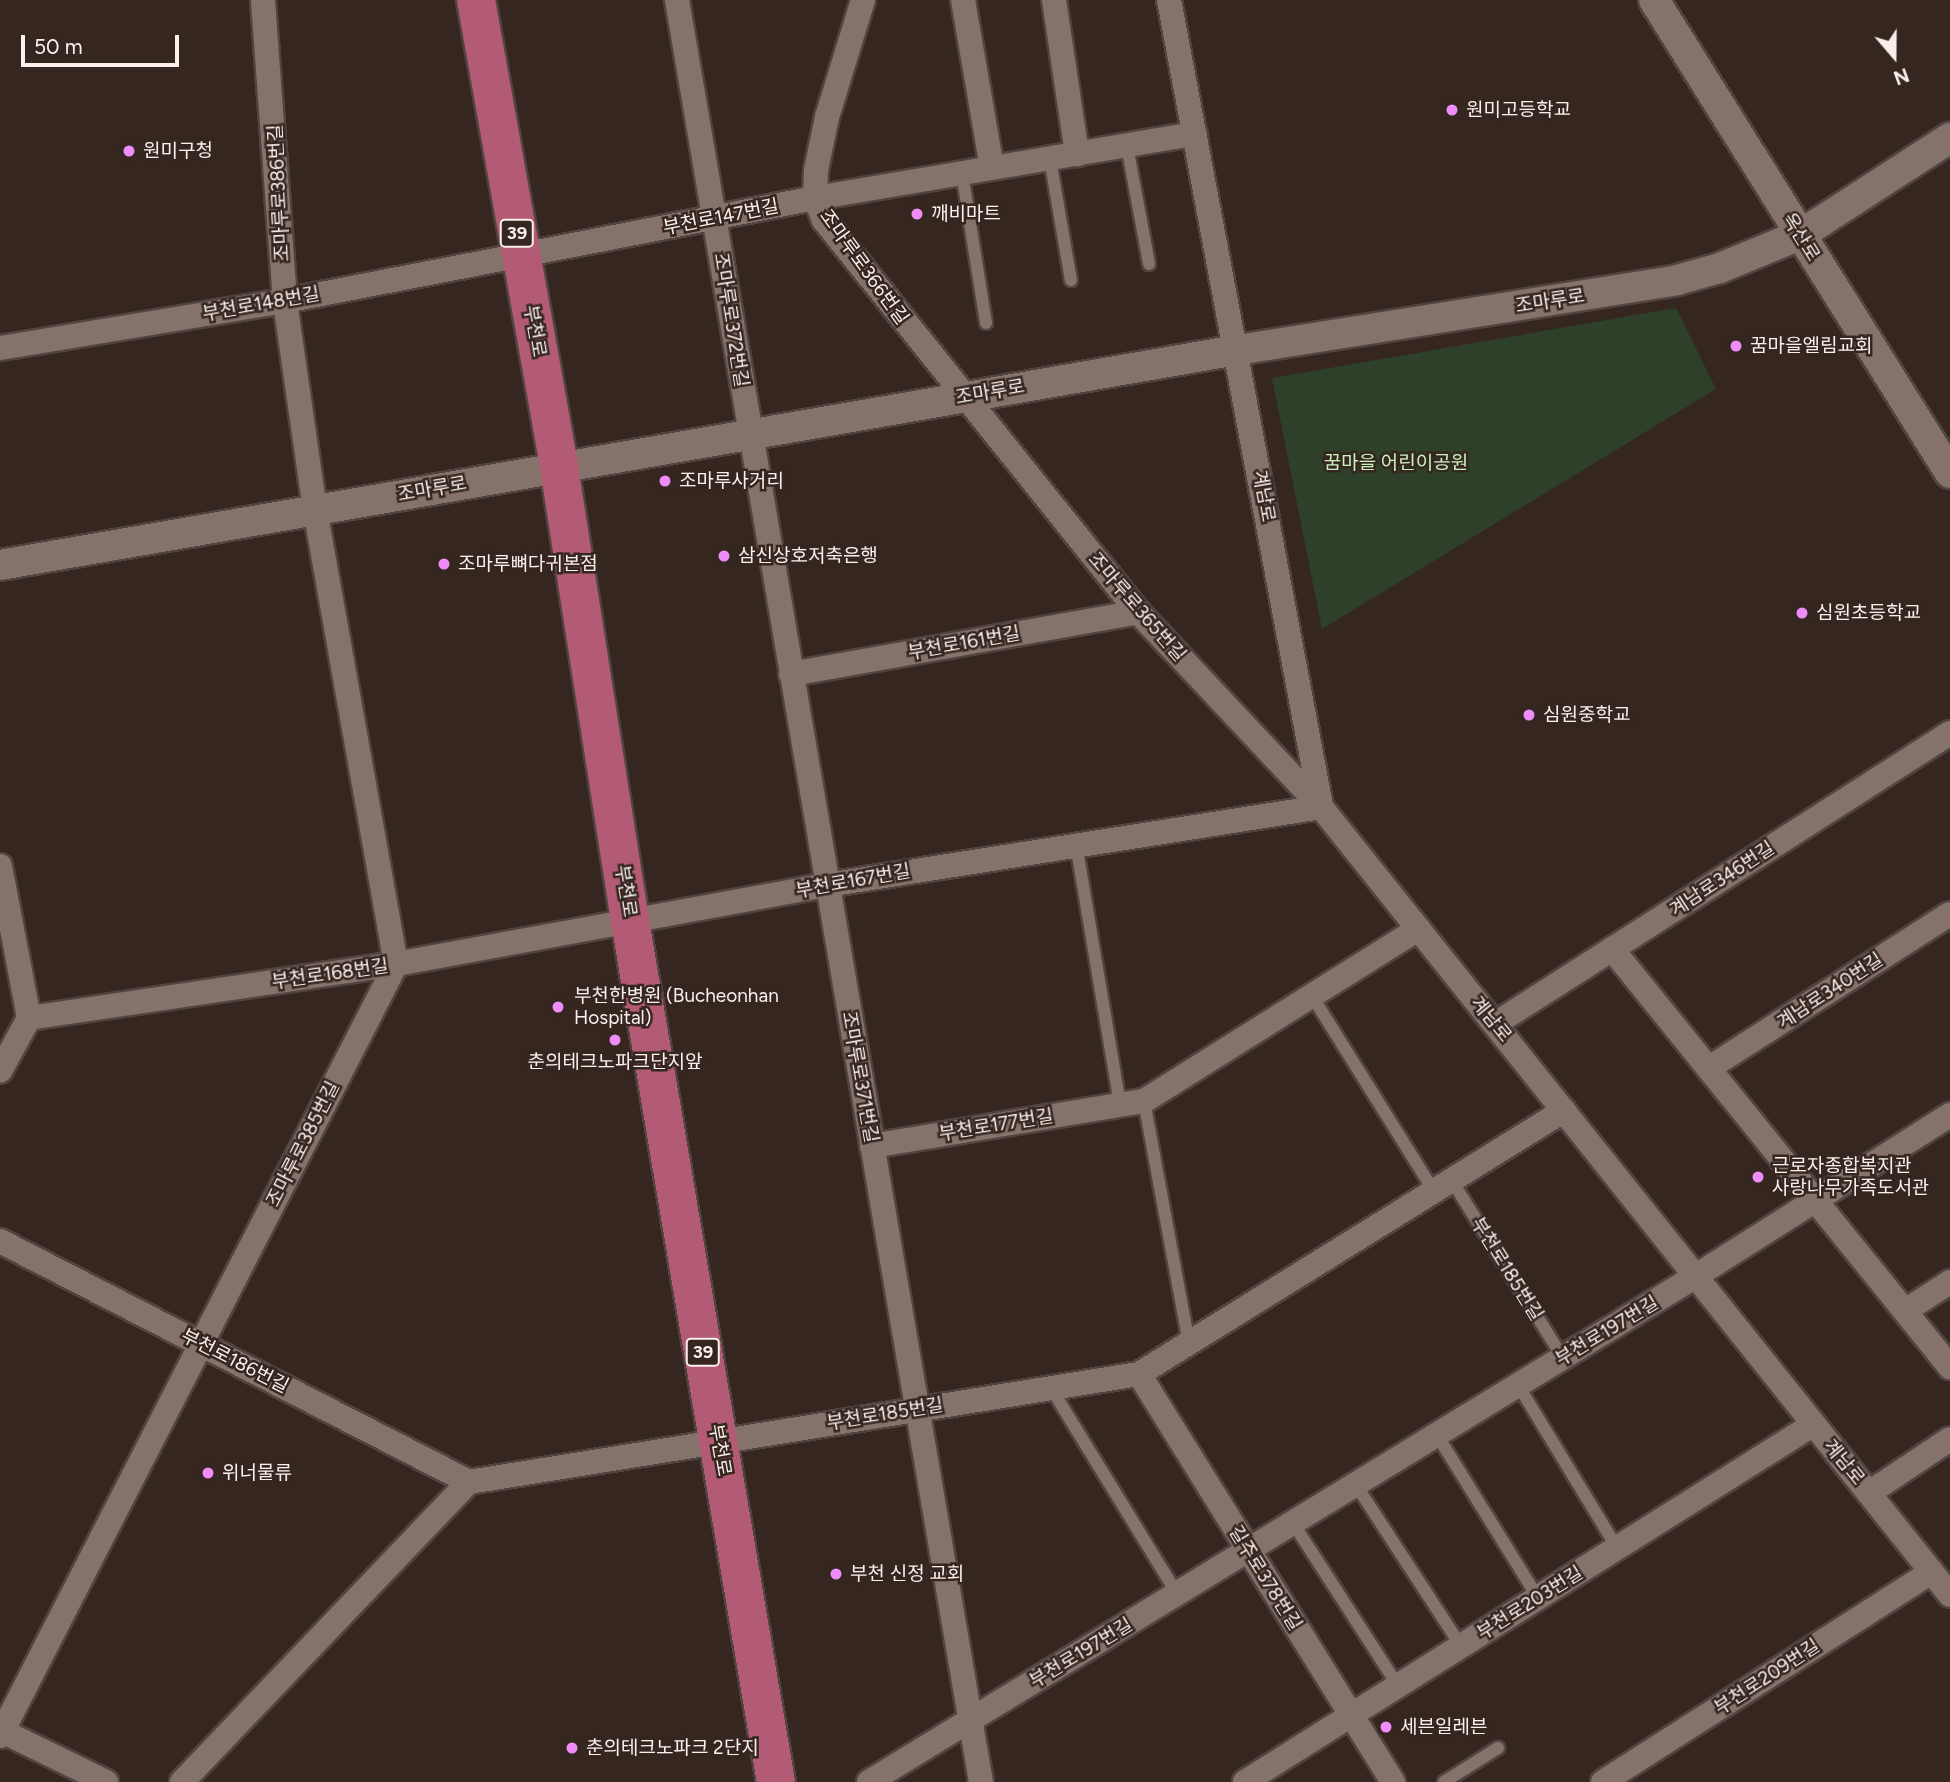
<!DOCTYPE html>
<html>
<head>
<meta charset="utf-8">
<style>
  body { margin:0 }
  #map { position:relative; width:1950px; height:1782px; overflow:hidden; background:#352620; font-family:Figtree,"Noto Sans KR",sans-serif }
  div>[style] { position:absolute }
  .green>* { inset:0; background:#2e4029 }
  .roads { filter:drop-shadow(2px 0 #514440) drop-shadow(-2px 0 #514440) drop-shadow(0 2px #514440) drop-shadow(0 -2px #514440) }
  .service>* { height:12px; margin:-6px; padding:0 6px; transform-origin:6px; border-radius:6px; background:#85726b }
  .minor>* { height:24px; margin:-12px; padding:0 12px; transform-origin:12px; border-radius:12px; background:#85726b }
  .tertiary>* { height:30px; margin:-15px; padding:0 15px; transform-origin:15px; border-radius:15px; background:#85726b }
  .primary>* { height:38px; margin:-19px; padding:0 19px; transform-origin:19px; border-radius:19px; background:#b35a74 }
  .dots>* { width:19px; height:19px; translate:-50% -50%; box-sizing:border-box; border:4px solid #352620; border-radius:50% }
  span { translate:-50% -50%; white-space:nowrap; text-align:center; line-height:1.15; -webkit-text-stroke:5px #352620; paint-order:stroke }
  .shield-label span { padding:2px 5px; background:#352620; border:2px solid; border-radius:5px; -webkit-text-stroke-width:0 }
  .shield-label { font-size:18px; color:#faefeb; font-weight:700 }
  .poi-label { font-size:19px; color:#faefeb }
  .left { translate:0 -50%; text-align:left }
  .street-label { font-size:19px; color:#faefeb }
  .park-label { font-size:19px; color:#c8f1bc }
  .north { position:absolute; left:1859px; top:21px; width:70px; height:70px; -webkit-text-stroke:5px #352620; paint-order:stroke; rotate:160deg; font-size:19px; font-weight:700; line-height:28px; text-align:center; color:#faefeb }
  .north::after { content:''; display:block; margin:auto; width:24px; height:32px; background:#faefeb; clip-path:polygon(50% 0,100% 100%,50% 72%,0 100%) }
  .scale { position:absolute; left:21px; top:35px; width:158px; height:32px; box-sizing:border-box; border:4px solid #faefeb; border-top:0; padding-left:9px; font-size:21px; line-height:24px; white-space:nowrap; color:#faefeb; -webkit-text-stroke:5px #352620; paint-order:stroke }
</style>
</head>
<body>
<div id="map">
  <div class="green">
    <i style="clip-path:polygon(1676px 308px,1716px 389px,1322px 629px,1272px 378px)"></i>
  </div>
  <div class="roads">
    <div class="service">
      <i style="left:1127px;top:146px;width:120px;rotate:79.4deg"></i>
      <i style="left:1050px;top:159px;width:123px;rotate:80.2deg"></i>
      <i style="left:962px;top:173px;width:152px;rotate:80.9deg"></i>
      <i style="left:1076px;top:844px;width:265px;rotate:80.4deg"></i>
      <i style="left:1312px;top:996px;width:230px;rotate:58deg"></i>
      <i style="left:1144px;top:1101px;width:246px;rotate:79.5deg"></i>
      <i style="left:1452px;top:1181px;width:209px;rotate:57.9deg"></i>
      <i style="left:1518px;top:1385px;width:191px;rotate:58.7deg"></i>
      <i style="left:1051px;top:1388px;width:241px;rotate:58.5deg"></i>
      <i style="left:1437px;top:1435px;width:192px;rotate:58.2deg"></i>
      <i style="left:1356px;top:1485px;width:192px;rotate:56.9deg"></i>
      <i style="left:1293px;top:1523px;width:194px;rotate:57.2deg"></i>
      <i style="left:1444px;top:1782px;width:64px;rotate:-32.2deg"></i>
    </div>
    <div class="minor">
      <i style="left:677px;top:0;width:1808px;rotate:80.32deg"></i>
      <i style="left:863px;top:0;width:122px;rotate:107.1deg"></i>
      <i style="left:827px;top:117px;width:54px;rotate:101.7deg"></i>
      <i style="left:816px;top:170px;width:28px;rotate:92deg"></i>
      <i style="left:815px;top:198px;width:24px;rotate:68deg"></i>
      <i style="left:824px;top:220px;width:502px;rotate:51.3deg"></i>
      <i style="left:1138px;top:612px;width:267px;rotate:46.8deg"></i>
      <i style="left:1321px;top:807px;width:1008px;rotate:51.4deg"></i>
      <i style="left:963px;top:0;width:170px;rotate:80.2deg"></i>
      <i style="left:1054px;top:0;width:156px;rotate:81.5deg"></i>
      <i style="left:1169px;top:0;width:820px;rotate:79.32deg"></i>
      <i style="left:0;top:348px;width:289px;rotate:-9.4deg"></i>
      <i style="left:285px;top:301px;width:540px;rotate:-11deg"></i>
      <i style="left:815px;top:198px;width:385px;rotate:-9.6deg"></i>
      <i style="left:791px;top:674px;width:352px;rotate:-10.1deg"></i>
      <i style="left:0;top:866px;width:155px;rotate:79.2deg"></i>
      <i style="left:29px;top:1018px;width:60px;rotate:118.7deg"></i>
      <i style="left:1612px;top:949px;width:538px;rotate:51.04deg"></i>
      <i style="left:29px;top:1018px;width:371px;rotate:-8.4deg"></i>
      <i style="left:396px;top:964px;width:438px;rotate:-10.4deg"></i>
      <i style="left:827px;top:885px;width:500px;rotate:-8.97deg"></i>
      <i style="left:1495px;top:1024px;width:540px;rotate:-32.6deg"></i>
      <i style="left:1709px;top:1068px;width:286px;rotate:-32.6deg"></i>
      <i style="left:872px;top:1146px;width:276px;rotate:-9.4deg"></i>
      <i style="left:1144px;top:1101px;width:324px;rotate:-32.1deg"></i>
      <i style="left:0;top:1241px;width:527px;rotate:27.2deg"></i>
      <i style="left:469px;top:1482px;width:679px;rotate:-9.16deg"></i>
      <i style="left:1139px;top:1374px;width:500px;rotate:-31.8deg"></i>
      <i style="left:1905px;top:1311px;width:54px;rotate:-32.8deg"></i>
      <i style="left:1139px;top:1374px;width:481px;rotate:58.1deg"></i>
      <i style="left:1869px;top:1493px;width:97px;rotate:-33.7deg"></i>
      <i style="left:2px;top:1731px;width:116px;rotate:26.1deg"></i>
      <i style="left:0;top:1736px;width:868px;rotate:-62.84deg"></i>
      <i style="left:396px;top:964px;width:461px;rotate:-100.1deg"></i>
      <i style="left:315px;top:510px;width:211px;rotate:-98.2deg"></i>
      <i style="left:285px;top:301px;width:302px;rotate:-94.2deg"></i>
      <i style="left:182px;top:1782px;width:415px;rotate:-46.3deg"></i>
      <i style="left:869px;top:1782px;width:970px;rotate:-31.46deg"></i>
      <i style="left:1696px;top:1276px;width:301px;rotate:-32.4deg"></i>
      <i style="left:1245px;top:1782px;width:672px;rotate:-32.18deg"></i>
      <i style="left:1603px;top:1782px;width:390px;rotate:-32.6deg"></i>
    </div>
    <div class="tertiary">
      <i style="left:1654px;top:0;width:558px;rotate:57.96deg"></i>
      <i style="left:0;top:565px;width:1256px;rotate:-9.86deg"></i>
      <i style="left:1237px;top:350px;width:446px;rotate:-9deg"></i>
      <i style="left:1677px;top:280px;width:45px;rotate:-15.6deg"></i>
      <i style="left:1720px;top:268px;width:87px;rotate:-22.4deg"></i>
      <i style="left:1800px;top:235px;width:179px;rotate:-32.9deg"></i>
    </div>
    <div class="primary">
      <i style="left:476px;top:0;width:474px;rotate:79.9deg"></i>
      <i style="left:559px;top:467px;width:460px;rotate:81.1deg"></i>
      <i style="left:630px;top:921px;width:873px;rotate:80.38deg"></i>
    </div>
  </div>
  <div class="dots">
    <i style="left:1452px;top:110px;background:#ee8cf8"></i>
    <i style="left:129px;top:151px;background:#ee8cf8"></i>
    <i style="left:917px;top:214px;background:#ee8cf8"></i>
    <i style="left:1736px;top:346px;background:#ee8cf8"></i>
    <i style="left:665px;top:481px;background:#ee8cf8"></i>
    <i style="left:724px;top:556px;background:#ee8cf8"></i>
    <i style="left:444px;top:564px;background:#ee8cf8"></i>
    <i style="left:1802px;top:613px;background:#ee8cf8"></i>
    <i style="left:1529px;top:715px;background:#ee8cf8"></i>
    <i style="left:558px;top:1007px;background:#ee8cf8"></i>
    <i style="left:615px;top:1040px;background:#ee8cf8"></i>
    <i style="left:1758px;top:1177px;background:#ee8cf8"></i>
    <i style="left:208px;top:1473px;background:#ee8cf8"></i>
    <i style="left:836px;top:1574px;background:#ee8cf8"></i>
    <i style="left:1386px;top:1727px;background:#ee8cf8"></i>
    <i style="left:572px;top:1748px;background:#ee8cf8"></i>
  </div>
  <div class="shield-label">
    <span style="left:517px;top:233px">39</span>
    <span style="left:703px;top:1352px">39</span>
  </div>
  <div class="poi-label">
    <span class="left" style="left:1466px;top:110px">원미고등학교</span>
    <span class="left" style="left:143px;top:151px">원미구청</span>
    <span class="left" style="left:931px;top:214px">깨비마트</span>
    <span class="left" style="left:1750px;top:346px">꿈마을엘림교회</span>
    <span class="left" style="left:679px;top:481px">조마루사거리</span>
    <span class="left" style="left:738px;top:556px">삼신상호저축은행</span>
    <span class="left" style="left:458px;top:564px">조마루뼈다귀본점</span>
    <span class="left" style="left:1816px;top:613px">심원초등학교</span>
    <span class="left" style="left:1543px;top:715px">심원중학교</span>
    <span class="left" style="left:574px;top:1007px">부천한병원 (Bucheonhan<br>Hospital)</span>
    <span style="left:615px;top:1062px">춘의테크노파크단지앞</span>
    <span class="left" style="left:1772px;top:1177px">근로자종합복지관<br>사랑나무가족도서관</span>
    <span class="left" style="left:222px;top:1473px">위너물류</span>
    <span class="left" style="left:850px;top:1574px">부천 신정 교회</span>
    <span class="left" style="left:1400px;top:1727px">세븐일레븐</span>
    <span class="left" style="left:586px;top:1748px">춘의테크노파크 2단지</span>
  </div>
  <div class="street-label">
    <span style="left:279px;top:193px;rotate:-93deg">조마루로386번길</span>
    <span style="left:721px;top:217px;rotate:-11deg">부천로147번길</span>
    <span style="left:1801px;top:237px;rotate:58deg">옥산로</span>
    <span style="left:864px;top:267px;rotate:54deg">조마루로366번길</span>
    <span style="left:1550px;top:301px;rotate:-9deg">조마루로</span>
    <span style="left:261px;top:304px;rotate:-10deg">부천로148번길</span>
    <span style="left:731px;top:320px;rotate:81deg">조마루로372번길</span>
    <span style="left:535px;top:331px;rotate:80deg">부천로</span>
    <span style="left:990px;top:392px;rotate:-10deg">조마루로</span>
    <span style="left:432px;top:489px;rotate:-10deg">조마루로</span>
    <span style="left:1264px;top:496px;rotate:80deg">계남로</span>
    <span style="left:1137px;top:607px;rotate:49deg">조마루로365번길</span>
    <span style="left:964px;top:643px;rotate:-10deg">부천로161번길</span>
    <span style="left:1722px;top:879px;rotate:-33deg">계남로346번길</span>
    <span style="left:853px;top:881px;rotate:-10deg">부천로167번길</span>
    <span style="left:626px;top:891px;rotate:81deg">부천로</span>
    <span style="left:330px;top:974px;rotate:-8deg">부천로168번길</span>
    <span style="left:1830px;top:991px;rotate:-33deg">계남로340번길</span>
    <span style="left:1491px;top:1019px;rotate:51deg">계남로</span>
    <span style="left:860px;top:1077px;rotate:80deg">조마루로371번길</span>
    <span style="left:996px;top:1125px;rotate:-9deg">부천로177번길</span>
    <span style="left:303px;top:1144px;rotate:-63deg">조마루로385번길</span>
    <span style="left:1507px;top:1269px;rotate:58deg">부천로185번길</span>
    <span style="left:1607px;top:1331px;rotate:-31deg">부천로197번길</span>
    <span style="left:235px;top:1361px;rotate:27deg">부천로186번길</span>
    <span style="left:885px;top:1414px;rotate:-9deg">부천로185번길</span>
    <span style="left:720px;top:1450px;rotate:80deg">부천로</span>
    <span style="left:1844px;top:1462px;rotate:51deg">계남로</span>
    <span style="left:1265px;top:1578px;rotate:58deg">길주로378번길</span>
    <span style="left:1530px;top:1603px;rotate:-32deg">부천로203번길</span>
    <span style="left:1081px;top:1653px;rotate:-31deg">부천로197번길</span>
    <span style="left:1767px;top:1677px;rotate:-33deg">부천로209번길</span>
  </div>
  <div class="park-label">
    <span style="left:1396px;top:463px">꿈마을 어린이공원</span>
  </div>
  <div class="north">N</div>
  <div class="scale">50 m</div>
</div>
</body>
</html>
